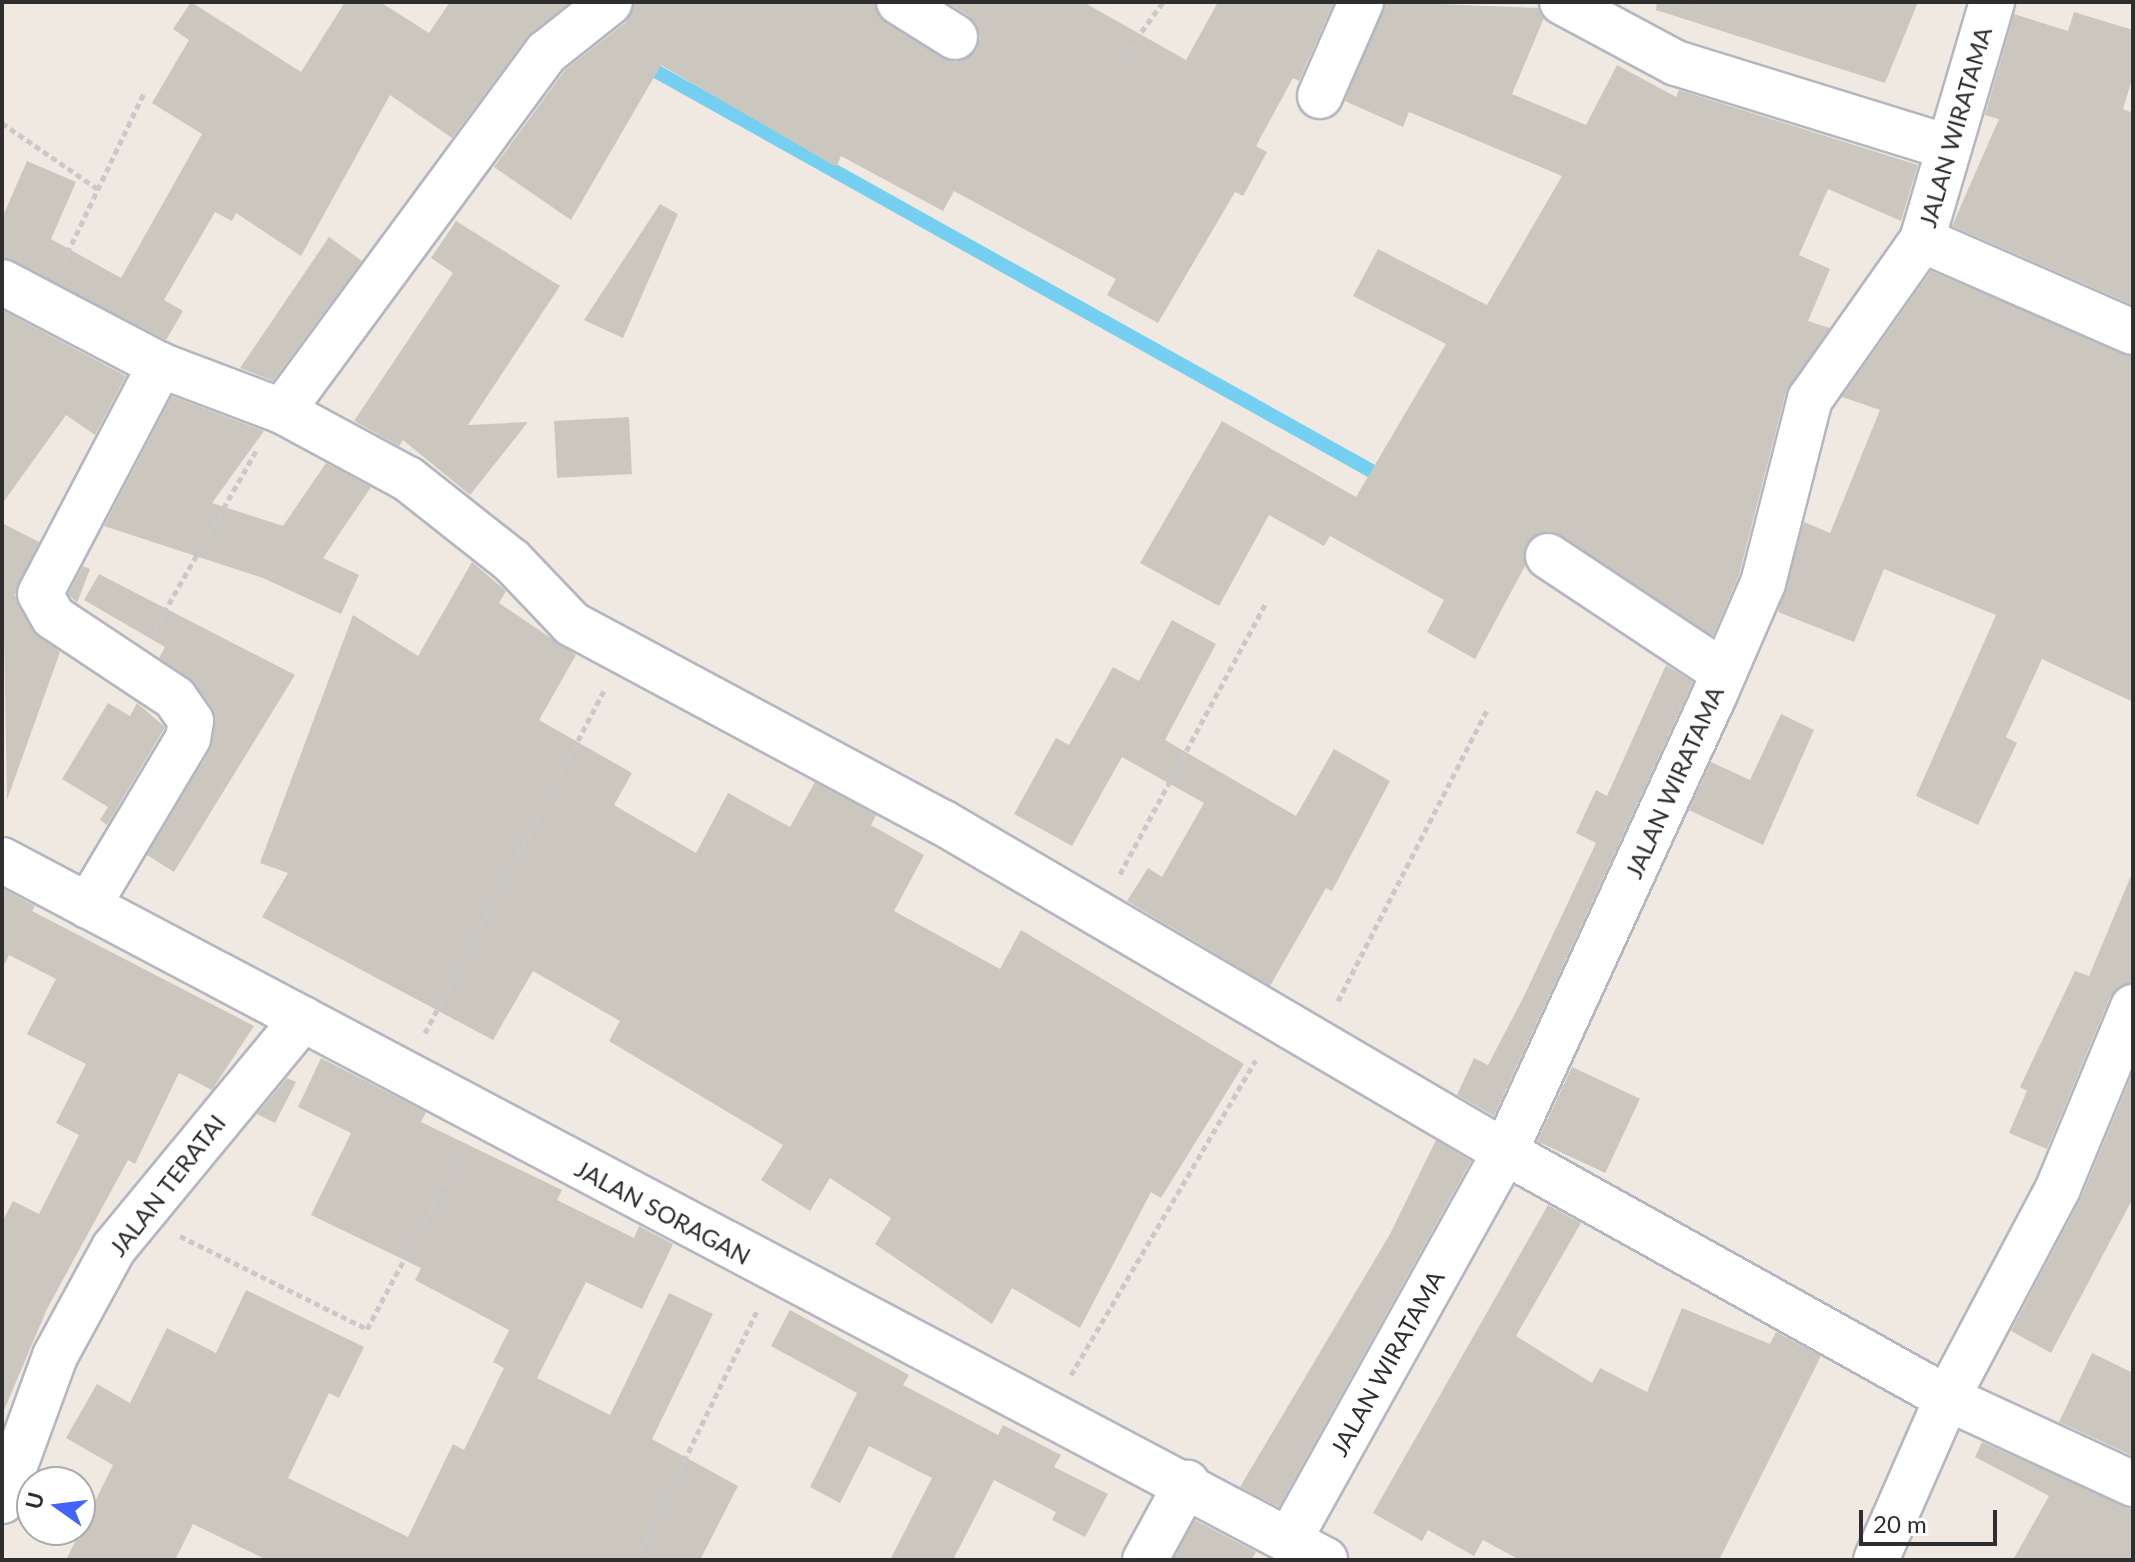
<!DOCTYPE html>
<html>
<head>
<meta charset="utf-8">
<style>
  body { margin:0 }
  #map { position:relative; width:2135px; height:1562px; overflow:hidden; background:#efe9e1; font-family:Lato,sans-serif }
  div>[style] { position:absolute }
  .stream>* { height:14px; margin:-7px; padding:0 7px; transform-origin:7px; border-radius:7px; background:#75cff0 }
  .building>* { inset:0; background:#cbc7bf; transform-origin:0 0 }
  .path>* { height:5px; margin-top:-2.5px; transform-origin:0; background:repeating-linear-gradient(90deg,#c9c9c9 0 6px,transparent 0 10px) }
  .roads { filter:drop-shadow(2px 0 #b4b7c1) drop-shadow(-2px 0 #b4b7c1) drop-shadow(0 2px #b4b7c1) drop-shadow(0 -2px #b4b7c1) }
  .minor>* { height:44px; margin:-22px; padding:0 22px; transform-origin:22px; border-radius:22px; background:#fff }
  span { translate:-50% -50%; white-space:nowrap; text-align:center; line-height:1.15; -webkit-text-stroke:6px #fff; paint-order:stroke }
  .street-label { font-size:24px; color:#2e2e2e }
  .frame { position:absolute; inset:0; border:4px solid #2e2e2e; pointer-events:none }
  .north { position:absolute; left:16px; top:1466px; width:80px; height:80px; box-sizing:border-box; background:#fff; border:2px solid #ababab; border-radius:50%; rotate:284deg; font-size:22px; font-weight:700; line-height:32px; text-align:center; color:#2e2e2e }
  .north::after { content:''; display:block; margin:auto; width:28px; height:36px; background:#4264fb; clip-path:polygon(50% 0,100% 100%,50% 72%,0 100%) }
  .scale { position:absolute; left:1859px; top:1510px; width:138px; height:36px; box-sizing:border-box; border:4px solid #2e2e2e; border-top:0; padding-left:10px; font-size:24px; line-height:28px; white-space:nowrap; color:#2e2e2e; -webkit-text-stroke:6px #fff; paint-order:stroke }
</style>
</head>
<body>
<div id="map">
  <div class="stream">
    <i style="left:643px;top:64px;width:851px;rotate:29.19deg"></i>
  </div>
  <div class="building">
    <i style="clip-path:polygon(191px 2px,301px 72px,345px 2px,380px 2px,429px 33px,450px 2px,570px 2px,527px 37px,452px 138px,390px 95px,301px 256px,236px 213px,232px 221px,215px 212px,164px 300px,183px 311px,166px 340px,2px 257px,2px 218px,27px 161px,76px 182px,51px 239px,121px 278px,202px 134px,152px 103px,189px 40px,173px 29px)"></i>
    <i style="clip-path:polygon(634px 2px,874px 2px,886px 23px,955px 62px,976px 51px,980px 37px,969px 16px,946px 2px,1083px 2px,1186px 60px,1218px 2px,1334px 2px,1299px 81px,1293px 78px,1256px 146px,1267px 152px,1243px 196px,1235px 192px,1158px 323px,1107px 295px,1116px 279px,954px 191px,943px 211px,841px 156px,836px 167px,661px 65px,571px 220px,494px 167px,565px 70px,626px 22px)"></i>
    <i style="clip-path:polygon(1386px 2px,1538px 8px,1544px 18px,1512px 94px,1586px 125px,1617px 65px,1676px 97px,1679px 90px,1918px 165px,1901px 221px,1828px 189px,1799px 255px,1830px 269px,1808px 321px,1830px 328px,1786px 392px,1739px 575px,1713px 636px,1550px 531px,1527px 543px,1525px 566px,1475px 659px,1427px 632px,1444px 600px,1330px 536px,1324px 546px,1269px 515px,1219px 606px,1140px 563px,1222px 421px,1356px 497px,1446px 344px,1353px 296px,1378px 249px,1487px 305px,1562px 176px,1409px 112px,1403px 127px,1345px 101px)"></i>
    <i style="clip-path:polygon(1657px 2px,1918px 2px,1885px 83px,1656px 10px)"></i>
    <i style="clip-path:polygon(2074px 12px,2133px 30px,2133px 76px,2123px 109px,2133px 113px,2133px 305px,1952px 226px,1999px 119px,1985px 115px,2014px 14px,2068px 31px)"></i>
    <i style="clip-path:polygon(660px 204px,678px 214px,623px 338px,584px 320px)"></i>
    <i style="clip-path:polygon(456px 221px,560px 286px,468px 425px,528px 422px,470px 495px,403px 440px,399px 446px,354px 421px,453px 273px,431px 258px)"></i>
    <i style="clip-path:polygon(329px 237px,362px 261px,273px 381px,240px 368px)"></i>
    <i style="clip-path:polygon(1931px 271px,2133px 357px,2133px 702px,2042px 659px,2006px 737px,2017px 743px,1978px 825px,1916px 796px,1996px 615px,1884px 569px,1854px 642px,1778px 612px,1804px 522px,1830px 533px,1880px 410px,1842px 397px)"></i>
    <i style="clip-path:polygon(2px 310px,126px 376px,95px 435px,66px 415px,2px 504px)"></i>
    <i style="clip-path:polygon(172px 396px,264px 431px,212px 503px,283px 526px,326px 463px,371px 487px,323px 558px,359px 575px,341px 614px,263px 578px,104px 526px)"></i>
    <i style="left:629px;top:417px;width:57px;height:75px;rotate:87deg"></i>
    <i style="clip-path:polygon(2px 523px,39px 542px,15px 595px,32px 630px,60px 652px,7px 800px)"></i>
    <i style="clip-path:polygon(472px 562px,506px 591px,499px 603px,576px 655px,539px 720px,632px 773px,614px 805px,696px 853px,728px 793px,790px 827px,815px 782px,876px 815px,871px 825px,924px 855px,894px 911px,1000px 969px,1021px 930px,1244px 1064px,1161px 1198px,1151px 1192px,1080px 1328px,1012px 1288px,992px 1324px,875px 1244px,891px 1218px,830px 1178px,810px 1211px,761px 1180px,783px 1145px,609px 1041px,620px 1021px,533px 971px,493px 1040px,262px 917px,288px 873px,260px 863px,353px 615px,418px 656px)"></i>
    <i style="clip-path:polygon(83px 566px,90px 569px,77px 603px,68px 594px)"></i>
    <i style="clip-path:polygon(99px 574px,295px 675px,174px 872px,147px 855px,210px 750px,212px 708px,189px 678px,159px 658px,165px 647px,84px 600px)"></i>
    <i style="clip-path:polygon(1172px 620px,1216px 644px,1165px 740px,1296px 816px,1334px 749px,1390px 781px,1332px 891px,1326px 888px,1270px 986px,1127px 901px,1148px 868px,1162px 877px,1204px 803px,1122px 757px,1072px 846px,1014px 814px,1056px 738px,1069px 745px,1113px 667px,1139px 681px)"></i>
    <i style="clip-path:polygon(1666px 665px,1693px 682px,1494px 1116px,1457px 1095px,1474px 1058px,1488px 1065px,1523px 998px,1596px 843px,1576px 833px,1596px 790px,1607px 796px)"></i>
    <i style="clip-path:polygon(108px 703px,130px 716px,137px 703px,165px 727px,107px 825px,100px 820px,108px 807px,62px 779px)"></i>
    <i style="clip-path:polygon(1781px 714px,1814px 730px,1763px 845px,1689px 810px,1711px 762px,1750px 780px)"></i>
    <i style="clip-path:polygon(2133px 871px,2133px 983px,2110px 997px,2047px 1149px,2009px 1133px,2027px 1091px,2020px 1087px,2075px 971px,2089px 976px)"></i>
    <i style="clip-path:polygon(2px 888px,35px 906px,32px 911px,254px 1026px,212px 1090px,179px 1073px,135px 1164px,128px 1160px,47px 1309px,2px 1415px,2px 1222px,13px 1201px,39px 1214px,79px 1135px,56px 1123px,86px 1064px,27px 1034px,56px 979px,9px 955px,2px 969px)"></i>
    <i style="clip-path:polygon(321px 1058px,426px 1112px,421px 1122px,562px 1190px,557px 1200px,634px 1238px,639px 1226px,673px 1244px,642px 1309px,586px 1282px,537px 1378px,610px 1415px,669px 1293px,713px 1314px,652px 1439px,738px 1486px,700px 1560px,267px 1560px,193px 1524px,175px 1560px,66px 1560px,113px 1465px,66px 1438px,97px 1384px,130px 1403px,167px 1328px,216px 1353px,246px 1290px,364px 1347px,339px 1398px,329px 1393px,288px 1478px,408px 1537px,453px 1444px,464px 1450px,504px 1368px,493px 1362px,509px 1330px,415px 1280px,421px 1268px,311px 1215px,351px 1133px,298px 1107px)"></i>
    <i style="left:1572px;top:1067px;width:75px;height:82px;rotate:25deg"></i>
    <i style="clip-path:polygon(2133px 1072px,2133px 1198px,2051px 1353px,2011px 1331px,2081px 1198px)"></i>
    <i style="clip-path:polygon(287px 1078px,296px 1082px,275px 1123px,257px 1114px)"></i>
    <i style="clip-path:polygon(1436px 1140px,1471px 1161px,1279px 1507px,1240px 1487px,1390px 1234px)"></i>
    <i style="clip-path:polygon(1548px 1205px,1581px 1223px,1516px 1336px,1592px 1383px,1600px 1368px,1647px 1392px,1682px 1308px,1770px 1344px,1776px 1332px,1821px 1356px,1719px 1560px,1520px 1560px,1483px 1540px,1474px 1556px,1428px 1530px,1422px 1541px,1373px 1513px)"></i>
    <i style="clip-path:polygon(790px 1310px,909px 1375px,903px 1385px,998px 1435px,1003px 1425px,1061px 1455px,1054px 1467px,1108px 1494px,1085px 1537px,1052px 1520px,1056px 1512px,994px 1480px,953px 1560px,890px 1560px,932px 1478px,869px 1446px,840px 1503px,810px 1487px,857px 1393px,771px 1346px)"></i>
    <i style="clip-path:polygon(2092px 1353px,2133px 1373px,2133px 1456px,2059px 1422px)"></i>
    <i style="clip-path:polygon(1982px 1442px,2133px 1509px,2133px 1560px,2013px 1560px,2049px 1496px,1975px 1457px)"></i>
    <i style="clip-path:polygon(1195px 1520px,1256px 1552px,1251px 1560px,1173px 1560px)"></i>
  </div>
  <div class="path">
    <i style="left:1690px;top:20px;width:19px;rotate:-74deg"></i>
    <i style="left:1118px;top:64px;width:77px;rotate:-54deg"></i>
    <i style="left:2px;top:123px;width:116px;rotate:34.5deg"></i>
    <i style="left:63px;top:262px;width:187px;rotate:-64.4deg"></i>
    <i style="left:154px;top:630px;width:206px;rotate:-60.3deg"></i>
    <i style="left:1120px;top:874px;width:310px;rotate:-61.7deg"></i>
    <i style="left:1338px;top:1001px;width:329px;rotate:-62.9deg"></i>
    <i style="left:425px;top:1033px;width:386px;rotate:-62.4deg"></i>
    <i style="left:180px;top:1236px;width:209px;rotate:26.4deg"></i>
    <i style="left:367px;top:1329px;width:197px;rotate:-61.9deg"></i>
    <i style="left:1071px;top:1375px;width:365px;rotate:-59.6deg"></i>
    <i style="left:636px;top:1560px;width:279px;rotate:-64.1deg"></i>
  </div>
  <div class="roads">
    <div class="minor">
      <i style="left:899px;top:2px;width:66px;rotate:32deg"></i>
      <i style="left:1562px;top:2px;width:129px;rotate:28.2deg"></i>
      <i style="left:1676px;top:63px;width:285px;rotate:17.2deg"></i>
      <i style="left:1320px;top:96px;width:103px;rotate:-66.4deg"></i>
      <i style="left:1922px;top:240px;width:230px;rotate:23.6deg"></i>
      <i style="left:2px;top:282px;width:178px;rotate:27.7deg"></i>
      <i style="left:160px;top:365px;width:130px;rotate:20.7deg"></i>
      <i style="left:282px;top:411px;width:446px;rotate:-53.6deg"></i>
      <i style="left:547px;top:52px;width:80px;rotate:-38.4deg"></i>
      <i style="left:282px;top:411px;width:143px;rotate:28.4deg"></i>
      <i style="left:408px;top:479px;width:132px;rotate:38.3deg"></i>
      <i style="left:512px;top:561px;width:87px;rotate:46.4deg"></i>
      <i style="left:572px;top:624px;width:420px;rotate:28.2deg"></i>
      <i style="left:942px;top:822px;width:653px;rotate:30.38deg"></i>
      <i style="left:1505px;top:1152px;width:506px;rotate:29.1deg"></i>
      <i style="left:1947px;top:1398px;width:205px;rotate:24.8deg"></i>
      <i style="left:1548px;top:556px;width:211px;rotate:33.6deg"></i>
      <i style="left:2px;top:860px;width:1497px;rotate:27.88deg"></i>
      <i style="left:88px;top:906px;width:196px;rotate:-59.2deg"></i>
      <i style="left:188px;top:738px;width:17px;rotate:-80deg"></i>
      <i style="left:191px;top:721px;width:28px;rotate:-125deg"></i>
      <i style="left:175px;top:698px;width:146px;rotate:-146.4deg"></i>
      <i style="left:53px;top:617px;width:26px;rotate:-119deg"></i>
      <i style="left:40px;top:594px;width:259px;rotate:-62.3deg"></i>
      <i style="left:2px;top:1501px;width:154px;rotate:-69.9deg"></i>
      <i style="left:55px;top:1356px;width:123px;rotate:-61.4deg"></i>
      <i style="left:114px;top:1248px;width:297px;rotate:-50.5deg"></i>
      <i style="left:1289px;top:1540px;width:444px;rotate:-60.9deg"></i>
      <i style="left:1505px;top:1152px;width:502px;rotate:-65.38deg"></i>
      <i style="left:1714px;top:696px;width:123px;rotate:-66.6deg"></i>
      <i style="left:1763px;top:583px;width:190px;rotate:-75.7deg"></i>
      <i style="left:1810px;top:399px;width:194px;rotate:-54.8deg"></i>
      <i style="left:1922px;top:240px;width:248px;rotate:-73.6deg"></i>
      <i style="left:1145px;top:1560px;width:88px;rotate:-61.4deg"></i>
      <i style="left:1876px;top:1560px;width:177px;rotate:-66.3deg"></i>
      <i style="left:1947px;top:1398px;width:238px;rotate:-62.1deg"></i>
      <i style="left:2058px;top:1188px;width:196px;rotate:-67.5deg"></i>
    </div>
  </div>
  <div class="street-label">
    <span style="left:1955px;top:127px;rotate:-74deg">JALAN WIRATAMA</span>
    <span style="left:1674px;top:782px;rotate:-66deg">JALAN WIRATAMA</span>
    <span style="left:167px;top:1185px;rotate:-52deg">JALAN TERATAI</span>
    <span style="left:663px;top:1212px;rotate:28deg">JALAN SORAGAN</span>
    <span style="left:1387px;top:1363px;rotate:-61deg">JALAN WIRATAMA</span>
  </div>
  <div class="frame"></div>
  <div class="north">U</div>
  <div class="scale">20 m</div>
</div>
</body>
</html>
